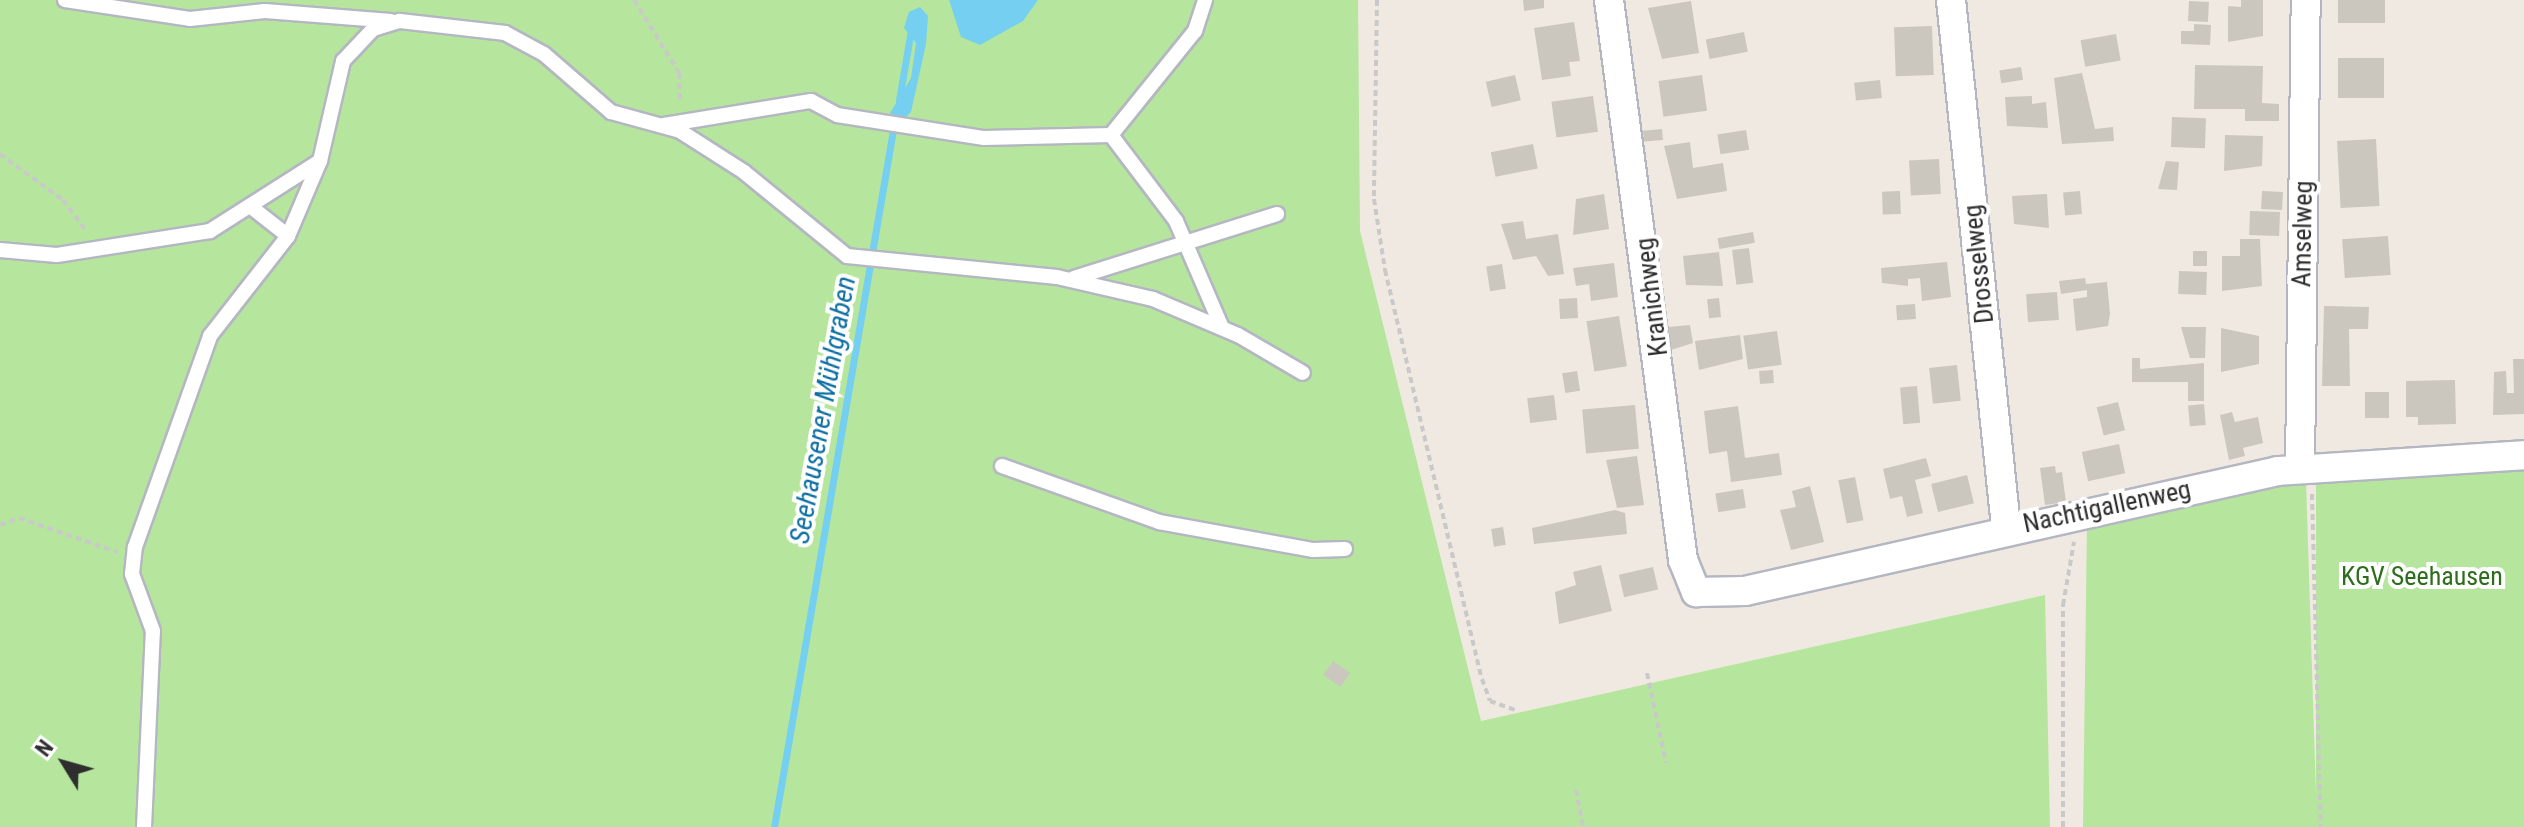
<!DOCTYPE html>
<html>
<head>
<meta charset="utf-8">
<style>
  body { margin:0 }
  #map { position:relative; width:2524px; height:827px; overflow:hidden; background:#efe9e1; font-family:"Roboto Condensed",sans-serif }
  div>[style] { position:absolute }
  .green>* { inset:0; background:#b6e59e; transform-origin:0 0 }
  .water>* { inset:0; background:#75cff0 }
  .stream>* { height:7px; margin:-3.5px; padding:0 3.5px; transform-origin:3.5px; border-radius:3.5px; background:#75cff0 }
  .building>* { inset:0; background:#cbc7bf; transform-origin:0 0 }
  .path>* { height:4px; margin-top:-2px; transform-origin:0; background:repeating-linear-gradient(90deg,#c9c9c9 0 6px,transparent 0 10px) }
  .roads { filter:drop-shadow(2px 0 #b4b7c1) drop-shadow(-2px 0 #b4b7c1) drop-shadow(0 2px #b4b7c1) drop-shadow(0 -2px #b4b7c1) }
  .lane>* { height:14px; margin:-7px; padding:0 7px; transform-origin:7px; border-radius:7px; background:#fff }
  .street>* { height:28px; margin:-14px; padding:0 14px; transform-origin:14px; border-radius:14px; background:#fff }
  span { translate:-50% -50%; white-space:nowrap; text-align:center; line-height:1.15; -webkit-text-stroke:8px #fff; paint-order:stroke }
  .street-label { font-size:26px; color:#2e2e2e }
  .park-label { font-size:26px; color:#2c6e1b }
  .water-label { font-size:28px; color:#0d6fa3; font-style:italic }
  .north { position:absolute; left:24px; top:723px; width:80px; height:80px; -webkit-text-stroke:6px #fff; paint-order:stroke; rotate:307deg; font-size:22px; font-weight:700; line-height:32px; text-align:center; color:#2e2e2e }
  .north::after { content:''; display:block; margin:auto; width:28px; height:36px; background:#2e2e2e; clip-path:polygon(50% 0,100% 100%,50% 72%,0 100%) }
</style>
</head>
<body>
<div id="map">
  <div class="green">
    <i style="clip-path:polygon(0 0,1358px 0,1360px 231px,1481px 721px,2045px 595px,2050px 827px,0 827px)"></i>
    <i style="left:2524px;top:466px;width:361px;height:208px;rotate:90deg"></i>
    <i style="clip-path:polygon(2306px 481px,2317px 827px,2083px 827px,2087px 523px)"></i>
  </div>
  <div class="water">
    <i style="clip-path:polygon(949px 0,1038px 0,1023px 21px,980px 45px,961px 37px)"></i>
    <i style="clip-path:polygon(920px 7px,928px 16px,926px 44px,911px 112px,903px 120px,890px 113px,911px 78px,916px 43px,904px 28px,909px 12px)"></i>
  </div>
  <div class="stream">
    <i style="left:899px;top:100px;width:71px;rotate:-80.3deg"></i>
    <i style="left:774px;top:827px;width:713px;rotate:-80.31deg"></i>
  </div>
  <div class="building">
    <i style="clip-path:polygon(1523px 0,1544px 0,1544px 8px,1524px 11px)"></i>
    <i style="clip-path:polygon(2241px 0,2263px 0,2263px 36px,2228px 42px,2228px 6px,2241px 7px)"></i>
    <i style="left:2338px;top:0;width:47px;height:23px"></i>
    <i style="clip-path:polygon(1691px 1px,1699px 53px,1662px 59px,1648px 8px)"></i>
    <i style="left:2189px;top:1px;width:20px;height:20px;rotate:3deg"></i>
    <i style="clip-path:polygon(1574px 22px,1580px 61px,1569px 62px,1571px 76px,1542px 80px,1534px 28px)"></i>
    <i style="clip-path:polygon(2194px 24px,2211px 25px,2210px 45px,2181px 44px,2181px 31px,2194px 31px)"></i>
    <i style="left:1932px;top:26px;width:49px;height:38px;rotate:88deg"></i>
    <i style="left:1744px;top:32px;width:20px;height:39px;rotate:79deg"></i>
    <i style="left:2116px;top:34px;width:27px;height:36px;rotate:80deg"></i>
    <i style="left:2338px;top:58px;width:46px;height:40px"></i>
    <i style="clip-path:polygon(2195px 65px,2263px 66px,2262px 103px,2279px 104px,2279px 121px,2245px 121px,2245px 109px,2194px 109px)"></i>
    <i style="left:2021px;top:67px;width:13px;height:22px;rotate:81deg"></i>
    <i style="clip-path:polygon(2082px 73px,2095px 129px,2113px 127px,2114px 141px,2062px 144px,2054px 78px)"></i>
    <i style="left:1515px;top:75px;width:26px;height:30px;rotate:77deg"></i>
    <i style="left:1702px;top:75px;width:36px;height:44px;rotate:82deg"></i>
    <i style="left:1880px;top:80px;width:18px;height:26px;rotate:84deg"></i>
    <i style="left:1593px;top:96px;width:36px;height:42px;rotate:82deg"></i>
    <i style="clip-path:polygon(2032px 96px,2032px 104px,2046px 102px,2048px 128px,2007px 126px,2005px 97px)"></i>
    <i style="left:2172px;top:117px;width:34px;height:30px;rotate:2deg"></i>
    <i style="left:1662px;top:129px;width:11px;height:19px;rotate:85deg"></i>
    <i style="left:1746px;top:130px;width:20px;height:29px;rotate:81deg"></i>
    <i style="clip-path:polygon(2225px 135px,2263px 136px,2262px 166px,2224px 171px)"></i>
    <i style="left:2376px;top:139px;width:67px;height:39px;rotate:87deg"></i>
    <i style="clip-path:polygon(1690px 142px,1693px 168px,1723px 163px,1727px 191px,1677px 199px,1664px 146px)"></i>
    <i style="left:1533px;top:144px;width:25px;height:43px;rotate:79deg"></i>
    <i style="left:1939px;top:159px;width:35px;height:30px;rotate:87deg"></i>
    <i style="clip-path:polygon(2166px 161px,2179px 162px,2177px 190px,2158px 189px)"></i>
    <i style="left:1900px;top:191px;width:23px;height:18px;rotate:88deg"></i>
    <i style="left:2080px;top:191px;width:23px;height:17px;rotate:85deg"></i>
    <i style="left:2262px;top:191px;width:21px;height:18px;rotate:3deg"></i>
    <i style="clip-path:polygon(1604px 194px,1609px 229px,1573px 235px,1576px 199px)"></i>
    <i style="clip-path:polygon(2047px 194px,2049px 228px,2014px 224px,2012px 196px)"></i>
    <i style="left:2250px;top:211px;width:30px;height:24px;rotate:2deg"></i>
    <i style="clip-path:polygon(1523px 221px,1526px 239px,1558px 234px,1564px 274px,1548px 276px,1536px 256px,1513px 260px,1501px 224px)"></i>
    <i style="left:1753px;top:232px;width:11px;height:36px;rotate:80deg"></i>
    <i style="left:2388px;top:236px;width:39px;height:46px;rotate:86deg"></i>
    <i style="clip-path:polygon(2240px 239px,2260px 239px,2262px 286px,2222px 291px,2222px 256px,2240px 256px)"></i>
    <i style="left:1749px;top:248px;width:35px;height:17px;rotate:83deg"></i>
    <i style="left:2193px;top:251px;width:14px;height:15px"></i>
    <i style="clip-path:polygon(1719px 252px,1723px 286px,1686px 285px,1683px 256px)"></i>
    <i style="clip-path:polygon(1947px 262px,1951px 297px,1922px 301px,1920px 278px,1908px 279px,1908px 286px,1882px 283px,1881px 268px)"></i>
    <i style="clip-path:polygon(1614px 263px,1618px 297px,1591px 301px,1589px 284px,1576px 286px,1573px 268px)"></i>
    <i style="left:1502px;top:264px;width:25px;height:16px;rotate:81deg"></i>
    <i style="left:2179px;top:271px;width:28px;height:23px;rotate:2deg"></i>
    <i style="clip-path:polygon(2085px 278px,2086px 284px,2107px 282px,2110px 314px,2108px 326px,2076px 331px,2073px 299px,2087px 297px,2087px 290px,2061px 294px,2059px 281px)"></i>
    <i style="left:2057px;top:292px;width:28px;height:31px;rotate:86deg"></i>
    <i style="left:1577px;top:298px;width:20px;height:18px;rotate:87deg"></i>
    <i style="left:1719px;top:298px;width:19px;height:12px;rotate:84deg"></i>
    <i style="left:1915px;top:304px;width:15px;height:19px;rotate:86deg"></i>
    <i style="clip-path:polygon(2324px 306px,2369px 307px,2368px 329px,2349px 329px,2350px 386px,2322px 386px)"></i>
    <i style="left:1619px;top:316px;width:51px;height:33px;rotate:81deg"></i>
    <i style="clip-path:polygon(1690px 325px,1693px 343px,1671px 350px,1668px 327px)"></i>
    <i style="clip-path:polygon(2181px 327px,2206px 327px,2205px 358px,2190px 358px)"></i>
    <i style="clip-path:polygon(2221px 328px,2259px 336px,2259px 364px,2221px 372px)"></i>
    <i style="left:1777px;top:331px;width:34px;height:34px;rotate:82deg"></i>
    <i style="clip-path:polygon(1740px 335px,1743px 359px,1699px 370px,1695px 341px)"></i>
    <i style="clip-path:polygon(2132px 358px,2140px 358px,2140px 369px,2204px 363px,2204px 401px,2188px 401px,2188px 382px,2132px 382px)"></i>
    <i style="clip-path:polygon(2513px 359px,2524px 359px,2524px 414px,2493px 415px,2494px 372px,2506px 371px,2507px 393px,2514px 393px)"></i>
    <i style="left:1957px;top:365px;width:36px;height:28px;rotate:84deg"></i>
    <i style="left:1773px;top:370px;width:13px;height:14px;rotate:86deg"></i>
    <i style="left:1577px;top:371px;width:20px;height:15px;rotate:81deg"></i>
    <i style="clip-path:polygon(2455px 380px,2456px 424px,2418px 425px,2418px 417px,2406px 417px,2406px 381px)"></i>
    <i style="left:1917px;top:386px;width:37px;height:17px;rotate:85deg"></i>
    <i style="left:2365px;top:392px;width:24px;height:26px"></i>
    <i style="left:1554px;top:395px;width:25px;height:27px;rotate:83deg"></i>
    <i style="left:2118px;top:402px;width:29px;height:22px;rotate:76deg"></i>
    <i style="left:2204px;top:404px;width:21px;height:16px;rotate:85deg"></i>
    <i style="left:1635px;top:405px;width:44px;height:53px;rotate:85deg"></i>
    <i style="clip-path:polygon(1738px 406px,1745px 458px,1779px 453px,1782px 475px,1731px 482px,1727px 451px,1709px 454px,1704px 411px)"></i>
    <i style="clip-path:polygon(2232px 412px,2235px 422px,2258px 417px,2263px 443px,2243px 448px,2245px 456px,2229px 460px,2220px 415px)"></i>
    <i style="left:2119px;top:444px;width:30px;height:38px;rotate:78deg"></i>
    <i style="clip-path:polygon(1637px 456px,1644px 505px,1617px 508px,1606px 460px)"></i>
    <i style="clip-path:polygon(1926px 458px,1931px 476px,1915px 480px,1923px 513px,1907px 517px,1902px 496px,1890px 499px,1883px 469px)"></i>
    <i style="clip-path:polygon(2055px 466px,2056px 473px,2062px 472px,2066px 502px,2045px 505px,2040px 468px)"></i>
    <i style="left:1967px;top:475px;width:29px;height:37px;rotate:76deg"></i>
    <i style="left:1855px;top:477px;width:44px;height:17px;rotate:79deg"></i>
    <i style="clip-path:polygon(1810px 486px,1824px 542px,1791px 550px,1780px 510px,1796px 507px,1792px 491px)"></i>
    <i style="left:1743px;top:489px;width:19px;height:28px;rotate:81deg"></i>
    <i style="clip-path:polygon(1615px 510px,1625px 513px,1627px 534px,1534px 544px,1532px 528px)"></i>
    <i style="left:1503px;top:527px;width:18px;height:12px;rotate:81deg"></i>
    <i style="clip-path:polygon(1601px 565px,1612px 611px,1559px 624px,1555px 592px,1576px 585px,1573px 572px)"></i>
    <i style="left:1653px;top:567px;width:23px;height:35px;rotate:77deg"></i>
    <i style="left:1333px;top:661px;width:21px;height:17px;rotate:35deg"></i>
  </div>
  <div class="path">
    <i style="left:634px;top:0;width:86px;rotate:58.3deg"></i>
    <i style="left:679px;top:73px;width:30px;rotate:88deg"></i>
    <i style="left:1377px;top:0;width:199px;rotate:90.9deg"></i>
    <i style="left:1374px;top:199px;width:72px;rotate:81.2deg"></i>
    <i style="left:1385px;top:270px;width:420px;rotate:76.7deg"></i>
    <i style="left:1482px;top:679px;width:23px;rotate:70deg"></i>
    <i style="left:1490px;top:701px;width:27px;rotate:20deg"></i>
    <i style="left:0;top:154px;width:78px;rotate:36.1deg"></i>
    <i style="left:63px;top:200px;width:38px;rotate:53deg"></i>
    <i style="left:2312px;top:494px;width:333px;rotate:88.5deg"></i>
    <i style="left:0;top:525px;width:20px;rotate:-20deg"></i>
    <i style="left:19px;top:518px;width:104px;rotate:19.1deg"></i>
    <i style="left:1647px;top:673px;width:92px;rotate:78.1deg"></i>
    <i style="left:1576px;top:790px;width:38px;rotate:79deg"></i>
    <i style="left:2063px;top:827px;width:222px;rotate:-90deg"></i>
    <i style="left:2063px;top:605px;width:64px;rotate:-80.1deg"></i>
  </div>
  <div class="roads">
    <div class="lane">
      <i style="left:65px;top:0;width:126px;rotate:8.6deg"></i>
      <i style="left:190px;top:19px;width:75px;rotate:-6.1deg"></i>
      <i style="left:265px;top:11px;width:126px;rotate:4.5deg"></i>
      <i style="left:664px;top:125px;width:149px;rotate:-9.3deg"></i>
      <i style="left:811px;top:101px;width:30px;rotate:28deg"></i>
      <i style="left:837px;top:115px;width:149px;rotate:8.9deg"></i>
      <i style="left:984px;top:138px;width:127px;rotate:-1.4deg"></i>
      <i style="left:1111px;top:135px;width:108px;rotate:52.9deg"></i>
      <i style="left:1176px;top:221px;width:116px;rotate:66.7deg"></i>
      <i style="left:1111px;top:135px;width:134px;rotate:-51.1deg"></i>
      <i style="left:1195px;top:31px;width:33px;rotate:-72deg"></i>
      <i style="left:250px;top:206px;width:48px;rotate:38.3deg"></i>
      <i style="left:0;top:250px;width:57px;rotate:5deg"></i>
      <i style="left:57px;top:255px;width:155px;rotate:-8.9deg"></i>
      <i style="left:210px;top:231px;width:130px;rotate:-32.5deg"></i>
      <i style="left:1074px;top:278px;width:213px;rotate:-17.5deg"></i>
      <i style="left:1002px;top:466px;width:167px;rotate:19.6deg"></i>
      <i style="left:1159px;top:522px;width:157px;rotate:10.3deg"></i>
      <i style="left:1313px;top:550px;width:32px;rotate:-2deg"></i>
      <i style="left:144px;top:827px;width:196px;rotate:-87.4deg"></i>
      <i style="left:153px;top:631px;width:61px;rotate:-110.2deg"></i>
      <i style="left:132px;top:574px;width:27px;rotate:-84deg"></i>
      <i style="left:135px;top:547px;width:224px;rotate:-70.4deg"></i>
      <i style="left:210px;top:336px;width:127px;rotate:-52deg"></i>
      <i style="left:288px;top:236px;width:82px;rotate:-66.9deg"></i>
      <i style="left:320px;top:161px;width:103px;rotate:-77deg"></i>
      <i style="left:343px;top:61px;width:44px;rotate:-46.8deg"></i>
      <i style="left:373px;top:29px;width:28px;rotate:-17deg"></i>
      <i style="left:400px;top:21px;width:106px;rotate:6.5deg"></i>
      <i style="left:505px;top:33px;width:44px;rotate:28.3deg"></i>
      <i style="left:544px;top:54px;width:89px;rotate:40.9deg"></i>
      <i style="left:611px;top:112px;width:72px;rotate:15.4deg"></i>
      <i style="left:680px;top:131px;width:76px;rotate:32.6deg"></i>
      <i style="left:744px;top:172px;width:133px;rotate:39.2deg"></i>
      <i style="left:847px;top:256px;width:211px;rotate:5.7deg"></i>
      <i style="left:1057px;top:277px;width:98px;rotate:12.9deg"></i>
      <i style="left:1153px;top:299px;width:92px;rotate:23deg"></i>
      <i style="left:1238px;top:335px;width:75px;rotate:30.3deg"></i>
    </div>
    <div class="street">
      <i style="left:1609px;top:0;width:565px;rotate:82.47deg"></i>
      <i style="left:1683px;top:560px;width:35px;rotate:68deg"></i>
      <i style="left:1696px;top:592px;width:49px;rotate:-1.2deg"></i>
      <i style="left:1745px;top:591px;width:546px;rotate:-12.69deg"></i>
      <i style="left:2278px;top:471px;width:247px;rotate:-3.7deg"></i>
      <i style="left:1951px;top:0;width:530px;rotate:84.04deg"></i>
      <i style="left:2300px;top:468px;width:468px;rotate:-89.3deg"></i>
    </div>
  </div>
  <div class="street-label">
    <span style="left:2303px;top:234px;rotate:-89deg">Amselweg</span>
    <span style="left:1979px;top:264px;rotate:-96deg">Drosselweg</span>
    <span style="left:1652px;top:297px;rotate:-97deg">Kranichweg</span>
    <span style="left:2107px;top:507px;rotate:-12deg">Nachtigallenweg</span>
  </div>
  <div class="park-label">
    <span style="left:2422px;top:577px">KGV Seehausen</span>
  </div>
  <div class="water-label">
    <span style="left:823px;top:410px;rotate:-80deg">Seehausener Mühlgraben</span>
  </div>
  <div class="north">N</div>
</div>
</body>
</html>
